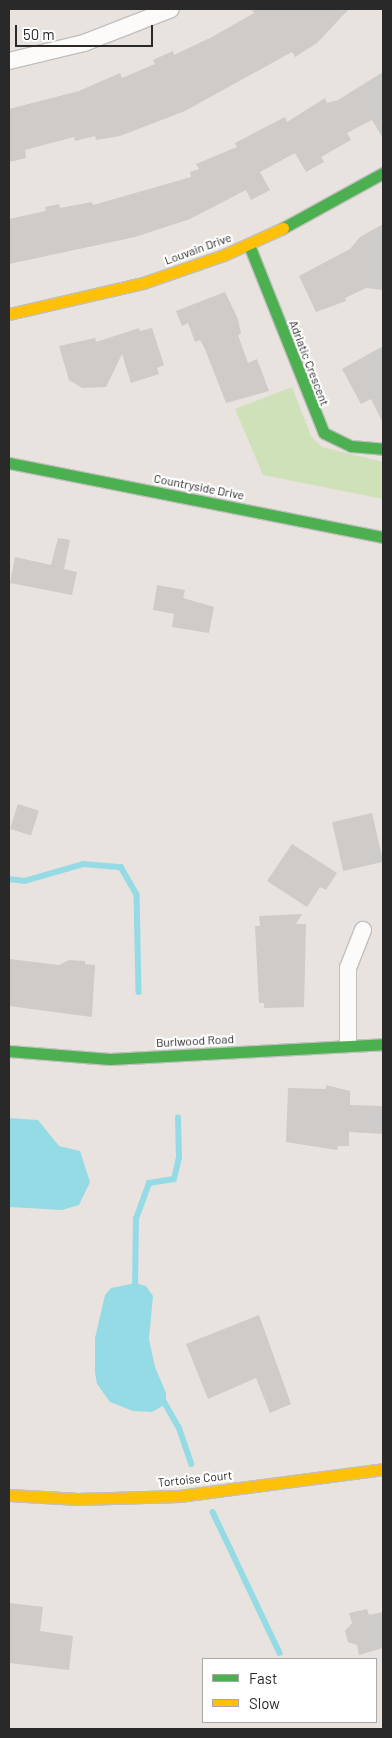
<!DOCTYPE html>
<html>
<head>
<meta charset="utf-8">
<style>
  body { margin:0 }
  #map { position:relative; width:392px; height:1738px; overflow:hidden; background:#e8e3de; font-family:Barlow,sans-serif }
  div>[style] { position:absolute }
  .green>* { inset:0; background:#cfe1b8 }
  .water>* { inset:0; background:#95dbe6 }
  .stream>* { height:5.5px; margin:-2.75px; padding:0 2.75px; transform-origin:2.75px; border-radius:2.75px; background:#95dbe6 }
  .building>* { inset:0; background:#cecbc8; transform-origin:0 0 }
  .roads { filter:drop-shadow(1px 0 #c1c0bf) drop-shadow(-1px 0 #c1c0bf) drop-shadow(0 1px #c1c0bf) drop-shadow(0 -1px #c1c0bf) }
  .street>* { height:16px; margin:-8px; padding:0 8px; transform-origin:8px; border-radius:8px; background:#fcfbfa }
  .fast>* { height:11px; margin:-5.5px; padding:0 5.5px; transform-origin:5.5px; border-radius:5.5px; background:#4caf50 }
  .slow>* { height:11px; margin:-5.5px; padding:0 5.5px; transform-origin:5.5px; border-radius:5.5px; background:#ffc107 }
  span { translate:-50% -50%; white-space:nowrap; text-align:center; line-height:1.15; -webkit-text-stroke:4.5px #fff; paint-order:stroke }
  .street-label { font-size:12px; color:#292929 }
  .frame { position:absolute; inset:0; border:10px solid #292929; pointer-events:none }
  .legend { position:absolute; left:202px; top:1658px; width:175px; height:65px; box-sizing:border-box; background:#fff; border:1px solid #a9a9a9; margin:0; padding:6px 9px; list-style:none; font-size:15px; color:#292929 }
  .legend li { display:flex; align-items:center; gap:10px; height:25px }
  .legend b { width:25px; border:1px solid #a9a9a9 }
  .scale { position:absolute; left:15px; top:25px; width:138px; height:22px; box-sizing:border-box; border:2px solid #292929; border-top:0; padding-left:6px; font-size:15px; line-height:18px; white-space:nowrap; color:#292929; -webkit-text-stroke:4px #fff; paint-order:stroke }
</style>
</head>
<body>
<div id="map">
  <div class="green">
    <i style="clip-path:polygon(292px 387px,311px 436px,322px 447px,383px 462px,383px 499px,263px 475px,235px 409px)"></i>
  </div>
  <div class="water">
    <i style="clip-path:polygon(9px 1118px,38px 1120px,59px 1146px,80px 1151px,90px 1182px,79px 1205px,62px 1210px,9px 1207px)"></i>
    <i style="clip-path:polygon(136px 1283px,146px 1286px,153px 1296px,149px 1339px,155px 1367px,166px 1393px,166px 1404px,152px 1412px,133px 1411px,110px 1402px,97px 1384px,95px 1373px,95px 1338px,105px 1295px,111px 1288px)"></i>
  </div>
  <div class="stream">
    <i style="left:9px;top:879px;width:16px;rotate:7deg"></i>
    <i style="left:25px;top:881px;width:60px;rotate:-16.3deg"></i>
    <i style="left:83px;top:864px;width:38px;rotate:5deg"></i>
    <i style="left:121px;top:867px;width:32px;rotate:60deg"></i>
    <i style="left:137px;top:895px;width:97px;rotate:88.8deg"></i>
    <i style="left:135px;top:1289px;width:70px;rotate:-89.2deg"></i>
    <i style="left:136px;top:1219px;width:38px;rotate:-70deg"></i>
    <i style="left:149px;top:1183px;width:25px;rotate:-9deg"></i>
    <i style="left:174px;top:1179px;width:22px;rotate:-77deg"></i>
    <i style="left:179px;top:1158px;width:40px;rotate:-91.4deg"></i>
    <i style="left:162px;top:1398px;width:34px;rotate:60deg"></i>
    <i style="left:179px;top:1427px;width:39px;rotate:71deg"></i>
    <i style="left:213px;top:1512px;width:156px;rotate:64.6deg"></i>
  </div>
  <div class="building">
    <i style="clip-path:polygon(251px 9px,349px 9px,317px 43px,295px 57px,292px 52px,185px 111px,120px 136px,96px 140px,95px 136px,75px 141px,74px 137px,25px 150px,26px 158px,9px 162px,9px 109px,79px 91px,120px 73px,122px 78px,155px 64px,153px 60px,173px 51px,174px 55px,212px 37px,254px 13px)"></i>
    <i style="clip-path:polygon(383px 72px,383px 138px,372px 120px,347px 133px,351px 140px,321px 157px,324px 162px,306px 172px,295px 153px,260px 172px,270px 190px,251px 200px,246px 190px,190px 219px,135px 237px,9px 264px,9px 219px,46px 211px,45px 207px,59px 204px,60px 208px,92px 202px,93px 205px,191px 177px,190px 172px,199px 169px,196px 164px,237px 147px,235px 143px,285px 117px,287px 122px,325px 98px,327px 103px,338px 100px)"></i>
    <i style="clip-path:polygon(383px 224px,383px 290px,366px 288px,345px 298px,346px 301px,316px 312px,299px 276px,350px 249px,360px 237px)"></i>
    <i style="clip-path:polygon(225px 292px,238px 319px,241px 334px,238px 335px,248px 363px,257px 359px,269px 391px,226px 403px,205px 349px,200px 340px,195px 342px,188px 323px,182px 326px,176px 311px)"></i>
    <i style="clip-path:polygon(139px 328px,140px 331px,152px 328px,164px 365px,157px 368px,159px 374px,131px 383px,122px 354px,106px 387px,82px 388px,69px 380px,59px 346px,95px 338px,96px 342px)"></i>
    <i style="clip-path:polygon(383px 346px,383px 423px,371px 399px,361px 404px,342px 369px)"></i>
    <i style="clip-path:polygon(58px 538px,70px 540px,64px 569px,77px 572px,72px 595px,10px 583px,15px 557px,51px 565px)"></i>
    <i style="clip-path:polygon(157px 585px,185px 590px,183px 598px,214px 607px,209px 633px,172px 627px,174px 614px,153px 610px)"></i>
    <i style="left:18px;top:804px;width:22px;height:26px;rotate:18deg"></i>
    <i style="left:372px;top:813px;width:50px;height:41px;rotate:77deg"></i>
    <i style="clip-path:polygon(292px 844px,337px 873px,326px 890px,320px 887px,307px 907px,267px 881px)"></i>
    <i style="clip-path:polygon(302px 914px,296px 924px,306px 924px,304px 1007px,264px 1008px,264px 1003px,259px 1003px,255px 926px,260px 926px,259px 916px)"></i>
    <i style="clip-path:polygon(9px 959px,59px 965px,69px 960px,85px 961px,85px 964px,95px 965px,92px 1017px,9px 1006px)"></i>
    <i style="clip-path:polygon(326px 1085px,350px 1091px,350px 1105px,383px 1106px,383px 1134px,349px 1132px,349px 1146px,338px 1146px,337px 1150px,286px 1142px,288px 1088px,326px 1089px)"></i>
    <i style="clip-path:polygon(259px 1315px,291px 1404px,270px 1413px,256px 1378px,208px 1399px,186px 1344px)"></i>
    <i style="clip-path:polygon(9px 1603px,43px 1607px,40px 1631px,73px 1636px,69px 1670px,9px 1663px)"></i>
    <i style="clip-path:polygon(367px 1609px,369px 1615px,383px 1612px,383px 1648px,359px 1655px,357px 1645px,348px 1642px,345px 1631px,352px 1623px,349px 1613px)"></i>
  </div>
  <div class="roads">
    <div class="street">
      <i style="left:9px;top:61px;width:77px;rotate:-13.5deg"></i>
      <i style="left:84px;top:43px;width:93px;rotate:-21.3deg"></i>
      <i style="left:348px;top:1044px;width:76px;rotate:-90deg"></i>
      <i style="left:348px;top:968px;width:41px;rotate:-68.5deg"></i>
    </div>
    <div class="fast">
      <i style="left:283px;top:228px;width:114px;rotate:-28.8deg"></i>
      <i style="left:249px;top:245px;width:202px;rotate:68.3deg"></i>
      <i style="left:324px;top:433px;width:30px;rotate:26deg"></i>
      <i style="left:351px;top:446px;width:32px;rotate:5deg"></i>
      <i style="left:9px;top:463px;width:381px;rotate:11.2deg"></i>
      <i style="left:9px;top:1051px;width:101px;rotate:4.5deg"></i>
      <i style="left:110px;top:1059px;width:273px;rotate:-3.1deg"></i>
    </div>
    <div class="slow">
      <i style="left:9px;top:314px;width:138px;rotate:-13deg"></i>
      <i style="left:143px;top:283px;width:86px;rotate:-19.1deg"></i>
      <i style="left:224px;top:255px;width:65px;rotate:-24.6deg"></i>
      <i style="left:9px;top:1495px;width:69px;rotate:3.3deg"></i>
      <i style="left:78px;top:1499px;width:101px;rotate:-1.7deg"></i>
      <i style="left:179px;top:1496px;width:206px;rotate:-7.5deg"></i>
    </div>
  </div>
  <div class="street-label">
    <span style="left:198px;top:249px;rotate:-20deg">Louvain Drive</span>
    <span style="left:309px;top:363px;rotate:69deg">Adriatic Crescent</span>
    <span style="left:199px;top:487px;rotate:11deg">Countryside Drive</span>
    <span style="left:195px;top:1041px;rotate:-3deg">Burlwood Road</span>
    <span style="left:195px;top:1479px;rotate:-6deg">Tortoise Court</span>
  </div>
  <div class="frame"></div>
  <ul class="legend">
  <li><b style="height:6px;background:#4caf50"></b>Fast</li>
  <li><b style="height:6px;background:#ffc107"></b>Slow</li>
  </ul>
  <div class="scale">50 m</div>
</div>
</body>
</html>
